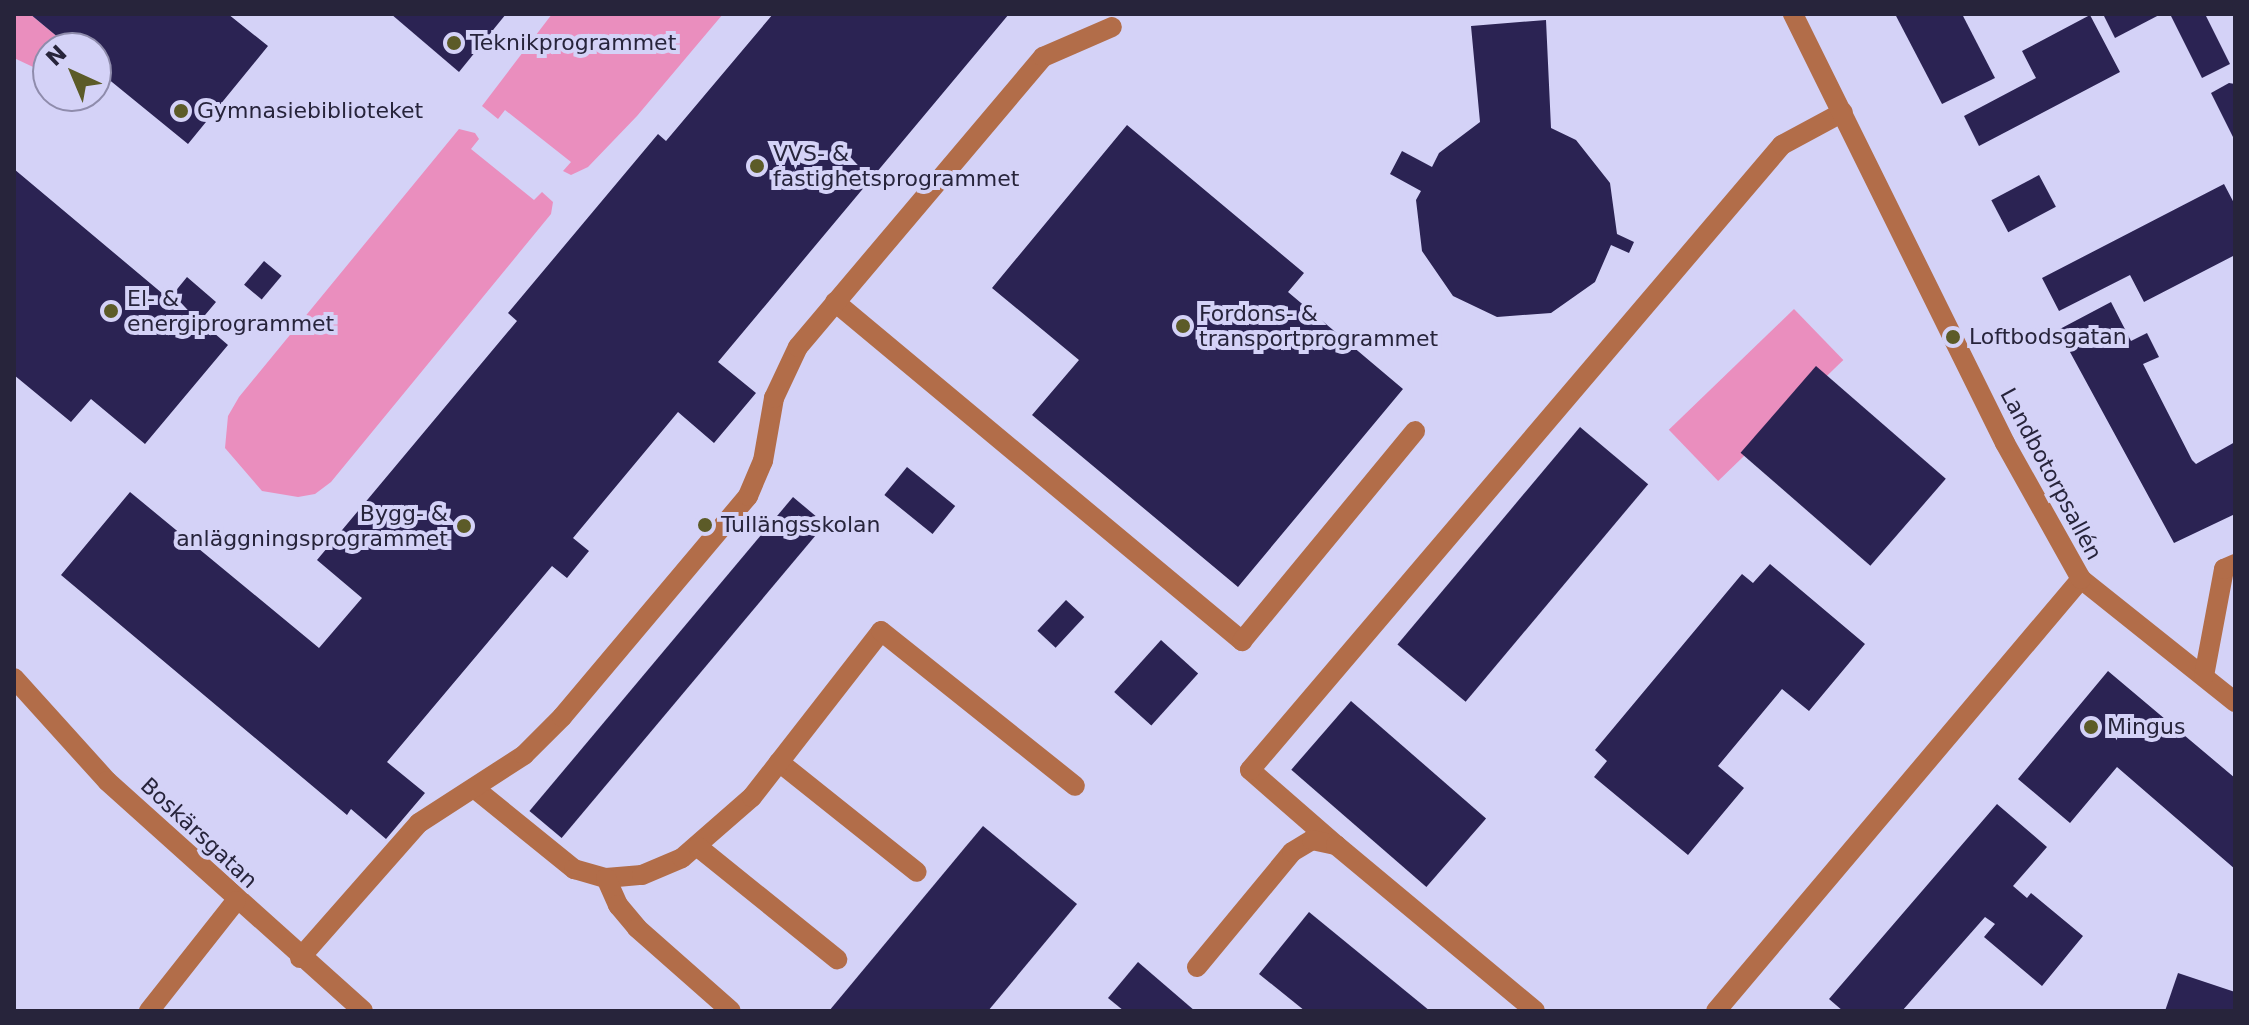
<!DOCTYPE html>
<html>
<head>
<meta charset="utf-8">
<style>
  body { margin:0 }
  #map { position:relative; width:2249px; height:1025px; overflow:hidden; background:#d4d2f7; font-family:"DejaVu Sans",sans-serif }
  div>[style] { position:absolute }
  .green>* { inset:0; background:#ea8ebe; transform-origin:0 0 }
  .building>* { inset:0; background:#2b2353; transform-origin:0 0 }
  .minor>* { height:20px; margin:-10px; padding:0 10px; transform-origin:10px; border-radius:10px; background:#b26d49 }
  .dots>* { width:22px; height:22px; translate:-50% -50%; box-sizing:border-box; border:4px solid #d4d2f7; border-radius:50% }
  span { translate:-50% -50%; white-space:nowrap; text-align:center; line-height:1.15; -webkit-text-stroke:8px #d4d2f7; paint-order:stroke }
  .poi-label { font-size:22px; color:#27243b }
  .left { translate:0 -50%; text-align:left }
  .right { translate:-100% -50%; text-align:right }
  .street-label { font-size:22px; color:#27243b }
  .frame { position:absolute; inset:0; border:16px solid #27243b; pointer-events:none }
  .north { position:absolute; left:32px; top:32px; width:80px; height:80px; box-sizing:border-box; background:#d4d2f7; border:2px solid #8f8cac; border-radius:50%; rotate:316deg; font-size:22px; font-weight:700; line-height:32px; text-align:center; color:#27243b }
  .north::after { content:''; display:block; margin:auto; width:28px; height:36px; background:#5c5b28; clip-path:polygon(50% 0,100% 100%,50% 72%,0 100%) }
</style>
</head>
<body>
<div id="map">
  <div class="green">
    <i style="clip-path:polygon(14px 14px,30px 14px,71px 48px,48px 48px,48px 74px,14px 58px)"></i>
    <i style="clip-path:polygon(552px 14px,723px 14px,637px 116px,588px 167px,571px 175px,563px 171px,571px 162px,505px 110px,498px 119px,482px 106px)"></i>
    <i style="clip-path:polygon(459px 129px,475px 133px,479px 139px,471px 149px,534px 200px,542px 192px,553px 202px,551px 214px,331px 482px,315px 494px,298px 497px,262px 491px,225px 448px,228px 416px,239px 397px)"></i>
    <i style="left:1794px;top:309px;width:71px;height:174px;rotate:46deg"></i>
  </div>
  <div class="building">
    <i style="clip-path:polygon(30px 14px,228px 14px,268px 46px,188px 144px,96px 69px,96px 48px,71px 48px)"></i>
    <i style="clip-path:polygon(391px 14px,506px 14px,459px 72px)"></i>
    <i style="clip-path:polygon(773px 14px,1009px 14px,718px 362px,756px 393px,714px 443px,678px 412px,573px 538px,589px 551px,567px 578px,552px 566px,387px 762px,425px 793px,386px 839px,351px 809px,347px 815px,61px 575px,130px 492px,319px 648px,362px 598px,317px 560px,517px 321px,508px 313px,658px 134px,666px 141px)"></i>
    <i style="clip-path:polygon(1895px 14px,1962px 14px,1995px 78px,1942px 104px)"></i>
    <i style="clip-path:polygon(2103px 14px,2161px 14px,2115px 38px)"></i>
    <i style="clip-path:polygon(2170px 14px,2205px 14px,2230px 64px,2202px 78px)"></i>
    <i style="clip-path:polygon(2090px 15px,2120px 72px,1979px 146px,1964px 116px,2036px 78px,2022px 51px)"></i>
    <i style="clip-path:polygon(1546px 20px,1551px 128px,1576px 140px,1610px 183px,1617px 234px,1634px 242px,1629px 253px,1611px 245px,1595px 282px,1551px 313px,1497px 317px,1453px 296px,1422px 251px,1416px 200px,1421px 191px,1390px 174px,1402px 151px,1432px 167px,1439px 153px,1480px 122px,1471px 26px)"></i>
    <i style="clip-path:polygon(2229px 83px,2235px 84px,2235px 141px,2211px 93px)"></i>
    <i style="clip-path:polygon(1127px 125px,1304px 273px,1288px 292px,1403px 389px,1238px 587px,1032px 415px,1079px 360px,992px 288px)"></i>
    <i style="clip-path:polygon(14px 169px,169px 299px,187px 277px,216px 302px,200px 321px,228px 345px,145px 444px,91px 399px,71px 422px,14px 375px)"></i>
    <i style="left:2039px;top:175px;width:36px;height:54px;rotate:62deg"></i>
    <i style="clip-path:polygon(2224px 184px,2235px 205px,2235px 255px,2144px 302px,2130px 275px,2059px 311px,2042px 278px)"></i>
    <i style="left:264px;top:261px;width:23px;height:31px;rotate:40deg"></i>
    <i style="clip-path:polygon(2111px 302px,2131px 341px,2147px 333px,2159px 357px,2143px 364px,2192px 460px,2196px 464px,2235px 442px,2235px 514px,2174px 543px,2058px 330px)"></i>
    <i style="left:1816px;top:366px;width:172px;height:115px;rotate:41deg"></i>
    <i style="left:1580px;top:427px;width:89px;height:284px;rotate:40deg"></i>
    <i style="left:907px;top:467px;width:62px;height:36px;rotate:39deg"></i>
    <i style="left:793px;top:497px;width:42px;height:410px;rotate:40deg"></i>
    <i style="clip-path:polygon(1770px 564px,1865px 644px,1809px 711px,1782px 689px,1718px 766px,1744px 788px,1688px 855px,1594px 777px,1607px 761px,1595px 750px,1742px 574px,1753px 583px)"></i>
    <i style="left:1066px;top:600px;width:25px;height:42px;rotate:43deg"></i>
    <i style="left:1161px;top:640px;width:50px;height:70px;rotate:42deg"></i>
    <i style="clip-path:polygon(2108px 671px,2235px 778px,2235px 869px,2117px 767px,2070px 823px,2018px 779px)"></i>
    <i style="left:1351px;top:701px;width:179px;height:91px;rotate:41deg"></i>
    <i style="clip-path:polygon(1997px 804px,2047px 847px,2013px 886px,2027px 898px,2031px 893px,2083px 936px,2042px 986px,1984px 937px,1995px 924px,1985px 917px,1902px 1011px,1843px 1011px,1829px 999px)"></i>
    <i style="clip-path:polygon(983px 826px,1077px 904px,988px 1011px,829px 1011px)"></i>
    <i style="clip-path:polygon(1309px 912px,1430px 1011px,1305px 1011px,1259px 974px)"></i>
    <i style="clip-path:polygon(1138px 962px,1195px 1011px,1124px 1011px,1108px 998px)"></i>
    <i style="clip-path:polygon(2178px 973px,2235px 992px,2235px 1011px,2165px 1011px)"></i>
  </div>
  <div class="minor">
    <i style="left:835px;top:302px;width:530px;rotate:39.79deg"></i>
    <i style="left:1242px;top:641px;width:272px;rotate:-50.5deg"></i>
    <i style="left:2081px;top:579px;width:197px;rotate:38.6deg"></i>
    <i style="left:2204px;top:676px;width:109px;rotate:-79.4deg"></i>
    <i style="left:2224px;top:569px;width:12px;rotate:-24deg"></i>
    <i style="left:14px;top:678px;width:139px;rotate:47.9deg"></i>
    <i style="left:107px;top:781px;width:344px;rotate:41.9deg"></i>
    <i style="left:779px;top:762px;width:176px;rotate:38.6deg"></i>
    <i style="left:474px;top:788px;width:129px;rotate:39deg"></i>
    <i style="left:574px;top:869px;width:33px;rotate:16deg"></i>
    <i style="left:606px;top:878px;width:36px;rotate:-5deg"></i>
    <i style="left:642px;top:875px;width:43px;rotate:-23deg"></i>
    <i style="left:682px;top:858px;width:93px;rotate:-41.1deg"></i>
    <i style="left:752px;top:797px;width:210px;rotate:-52.1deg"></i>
    <i style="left:881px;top:631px;width:248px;rotate:38.6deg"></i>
    <i style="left:1336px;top:845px;width:114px;rotate:-138.9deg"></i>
    <i style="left:1250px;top:770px;width:821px;rotate:-49.6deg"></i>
    <i style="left:1782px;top:145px;width:69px;rotate:-28.4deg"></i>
    <i style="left:698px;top:847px;width:179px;rotate:38.9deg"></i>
    <i style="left:606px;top:878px;width:30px;rotate:66deg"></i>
    <i style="left:618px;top:905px;width:30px;rotate:50deg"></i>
    <i style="left:637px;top:928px;width:125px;rotate:41.4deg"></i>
    <i style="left:300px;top:958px;width:180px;rotate:-48.6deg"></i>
    <i style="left:419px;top:823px;width:125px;rotate:-32.9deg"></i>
    <i style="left:524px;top:755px;width:54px;rotate:-45deg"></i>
    <i style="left:562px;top:717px;width:289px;rotate:-49.9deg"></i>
    <i style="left:748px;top:496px;width:38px;rotate:-67deg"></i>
    <i style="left:763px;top:461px;width:64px;rotate:-80.1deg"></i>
    <i style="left:774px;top:398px;width:56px;rotate:-64.8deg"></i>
    <i style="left:798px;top:347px;width:380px;rotate:-49.8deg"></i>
    <i style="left:1043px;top:57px;width:75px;rotate:-23.5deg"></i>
    <i style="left:1197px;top:967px;width:149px;rotate:-50.4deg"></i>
    <i style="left:1292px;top:852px;width:23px;rotate:-31deg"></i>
    <i style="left:1312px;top:840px;width:25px;rotate:12deg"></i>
    <i style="left:1336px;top:845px;width:259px;rotate:39.8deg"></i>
    <i style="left:149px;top:1011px;width:140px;rotate:-51.7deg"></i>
    <i style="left:1716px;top:1011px;width:566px;rotate:-49.81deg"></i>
    <i style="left:2081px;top:579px;width:156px;rotate:-119.2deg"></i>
    <i style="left:2005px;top:443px;width:479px;rotate:-116.3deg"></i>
  </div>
  <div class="dots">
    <i style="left:454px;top:43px;background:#5c5b28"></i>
    <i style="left:181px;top:111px;background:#5c5b28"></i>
    <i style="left:757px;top:166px;background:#5c5b28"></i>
    <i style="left:111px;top:311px;background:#5c5b28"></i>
    <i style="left:1183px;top:326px;background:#5c5b28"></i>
    <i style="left:1953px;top:337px;background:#5c5b28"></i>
    <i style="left:705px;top:525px;background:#5c5b28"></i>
    <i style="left:464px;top:526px;background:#5c5b28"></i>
    <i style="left:2091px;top:727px;background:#5c5b28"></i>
  </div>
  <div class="poi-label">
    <span class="left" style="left:470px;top:43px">Teknikprogrammet</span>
    <span class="left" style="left:197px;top:111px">Gymnasiebiblioteket</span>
    <span class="left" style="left:773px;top:166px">VVS- &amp;<br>fastighetsprogrammet</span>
    <span class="left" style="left:127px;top:311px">El- &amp;<br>energiprogrammet</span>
    <span class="left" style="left:1199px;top:326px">Fordons- &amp;<br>transportprogrammet</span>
    <span class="left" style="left:1969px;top:337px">Loftbodsgatan</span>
    <span class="right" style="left:448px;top:526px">Bygg- &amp;<br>anläggningsprogrammet</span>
    <span class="left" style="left:721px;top:525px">Tullängsskolan</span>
    <span class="left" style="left:2107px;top:727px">Mingus</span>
  </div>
  <div class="street-label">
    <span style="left:2051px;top:474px;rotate:62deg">Landbotorpsallén</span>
    <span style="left:199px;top:833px;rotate:43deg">Boskärsgatan</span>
  </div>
  <div class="frame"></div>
  <div class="north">N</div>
</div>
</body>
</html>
